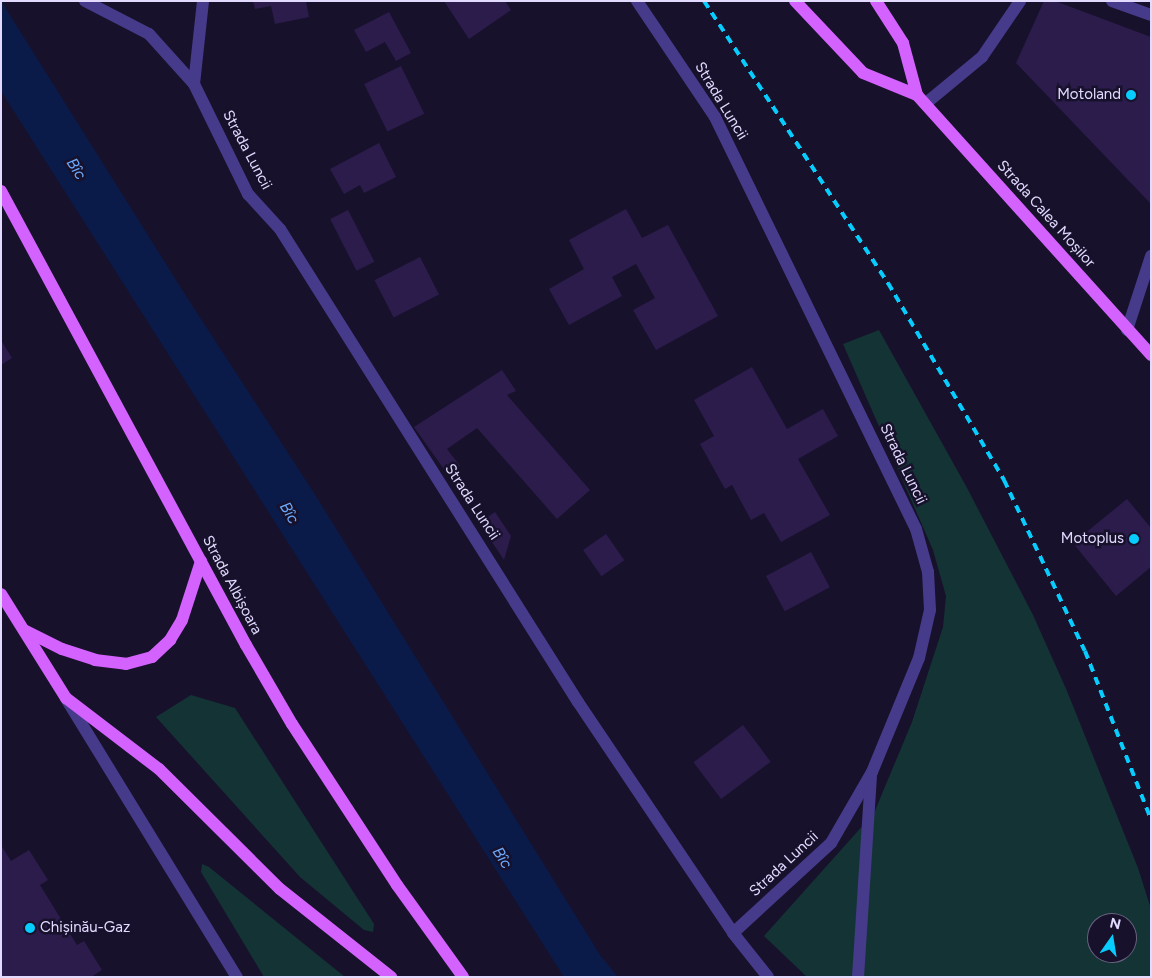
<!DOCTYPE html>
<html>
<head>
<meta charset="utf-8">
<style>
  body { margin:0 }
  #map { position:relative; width:1152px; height:978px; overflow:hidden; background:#18112b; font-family:Figtree,sans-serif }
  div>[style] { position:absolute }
  .green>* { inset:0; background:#143335 }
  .water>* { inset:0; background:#0a1b4a }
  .building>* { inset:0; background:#2b1c4c; transform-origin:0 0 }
  .minor>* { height:12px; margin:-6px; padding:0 6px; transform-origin:6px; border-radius:6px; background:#463b8a }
  .major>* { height:12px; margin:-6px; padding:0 6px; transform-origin:6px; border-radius:6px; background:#d462ff }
  .rail>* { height:4px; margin-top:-2px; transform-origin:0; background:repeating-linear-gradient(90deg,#07cdff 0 8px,transparent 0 14px) }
  .dots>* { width:14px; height:14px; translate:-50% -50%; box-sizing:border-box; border:2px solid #18112b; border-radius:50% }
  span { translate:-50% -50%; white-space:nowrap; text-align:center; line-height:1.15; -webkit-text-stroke:5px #18112b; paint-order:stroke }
  .poi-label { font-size:15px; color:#e2dbff }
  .right { translate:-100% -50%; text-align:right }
  .left { translate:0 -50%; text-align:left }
  .street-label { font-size:15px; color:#e2dbff }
  .water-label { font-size:16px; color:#69aaff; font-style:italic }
  .frame { position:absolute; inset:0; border:2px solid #e2dbff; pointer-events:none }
  .north { position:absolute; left:1087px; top:913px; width:50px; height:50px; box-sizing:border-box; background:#18112b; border:1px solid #696280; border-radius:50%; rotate:13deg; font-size:14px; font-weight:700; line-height:20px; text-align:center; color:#e2dbff }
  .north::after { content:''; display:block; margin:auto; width:18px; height:22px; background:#07cdff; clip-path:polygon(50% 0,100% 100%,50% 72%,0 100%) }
</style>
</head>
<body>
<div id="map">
  <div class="green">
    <i style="clip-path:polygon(evenodd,879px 330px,966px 486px,1033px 615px,1067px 691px,1138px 868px,1151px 909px,1151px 977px,807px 977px,764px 936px,874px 813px,912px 722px,943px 627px,946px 596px,933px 550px,843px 344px,879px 330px,1097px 923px,1127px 923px,1127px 953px,1097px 953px,1097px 923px)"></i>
    <i style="clip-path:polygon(191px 695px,235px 708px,374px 924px,373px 932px,364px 930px,300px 877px,156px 717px)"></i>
    <i style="clip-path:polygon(202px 864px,209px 867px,345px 977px,264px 977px,201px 872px)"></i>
  </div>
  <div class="water">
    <i style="clip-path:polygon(1px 1px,188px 299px,314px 493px,600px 955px,618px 977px,564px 977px,1px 91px)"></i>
  </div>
  <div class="building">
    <i style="clip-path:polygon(253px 1px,306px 1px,309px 17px,275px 24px,271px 6px,255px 9px)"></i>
    <i style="clip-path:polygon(444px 1px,505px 1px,511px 10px,469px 39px)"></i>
    <i style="clip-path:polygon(1044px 1px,1055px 1px,1151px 37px,1151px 204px,1016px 63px)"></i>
    <i style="clip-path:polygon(389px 12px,411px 53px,396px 61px,385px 42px,366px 52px,354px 30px)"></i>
    <i style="left:401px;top:66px;width:53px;height:41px;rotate:64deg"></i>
    <i style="clip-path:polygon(379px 143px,396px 177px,364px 193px,360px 185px,344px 194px,330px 169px)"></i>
    <i style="clip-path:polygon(626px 209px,642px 238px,668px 225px,718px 316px,656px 350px,633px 310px,655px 298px,636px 264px,612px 277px,622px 296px,569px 325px,549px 289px,584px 269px,569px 240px)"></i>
    <i style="left:348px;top:210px;width:58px;height:20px;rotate:63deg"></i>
    <i style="left:420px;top:257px;width:42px;height:51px;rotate:63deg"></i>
    <i style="clip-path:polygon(1px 340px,12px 358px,1px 365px)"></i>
    <i style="clip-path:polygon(752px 367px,787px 429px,823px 409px,838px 436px,798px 459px,830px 515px,781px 542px,764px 513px,751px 520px,732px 485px,725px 489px,700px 444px,714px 436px,694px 400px)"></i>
    <i style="clip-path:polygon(502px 370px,516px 391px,507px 395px,590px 490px,557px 519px,477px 428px,447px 449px,460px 466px,448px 475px,414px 427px)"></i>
    <i style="clip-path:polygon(1127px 499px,1151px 528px,1151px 567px,1116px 596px,1073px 543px)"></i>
    <i style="clip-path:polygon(495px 512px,511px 536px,504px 560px,479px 523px)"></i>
    <i style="left:606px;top:534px;width:32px;height:28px;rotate:55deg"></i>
    <i style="left:811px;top:552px;width:40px;height:51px;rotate:62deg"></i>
    <i style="left:743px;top:725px;width:46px;height:62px;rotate:53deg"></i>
    <i style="clip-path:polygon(1px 845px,11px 861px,29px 850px,48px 880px,40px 885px,77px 945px,84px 941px,102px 970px,91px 977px,1px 977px)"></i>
  </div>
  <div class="minor">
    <i style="left:85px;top:1px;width:72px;rotate:27.3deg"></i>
    <i style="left:149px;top:34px;width:67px;rotate:48deg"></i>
    <i style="left:194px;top:84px;width:123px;rotate:63.9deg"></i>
    <i style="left:248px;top:194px;width:47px;rotate:47.6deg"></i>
    <i style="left:280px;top:229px;width:559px;rotate:57.79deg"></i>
    <i style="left:578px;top:702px;width:278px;rotate:56.1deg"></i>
    <i style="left:733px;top:933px;width:56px;rotate:51.5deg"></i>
    <i style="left:637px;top:1px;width:140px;rotate:56.1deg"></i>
    <i style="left:715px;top:117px;width:458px;rotate:64deg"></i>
    <i style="left:916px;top:529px;width:45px;rotate:74.4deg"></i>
    <i style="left:928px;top:572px;width:38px;rotate:87deg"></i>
    <i style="left:930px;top:610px;width:49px;rotate:102.9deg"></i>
    <i style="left:919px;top:658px;width:123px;rotate:112.4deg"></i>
    <i style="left:872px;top:772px;width:82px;rotate:120deg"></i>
    <i style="left:831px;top:843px;width:133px;rotate:137.4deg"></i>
    <i style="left:1112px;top:1px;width:41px;rotate:19.7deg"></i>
    <i style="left:194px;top:84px;width:83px;rotate:-83.8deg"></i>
    <i style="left:925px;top:104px;width:74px;rotate:-39.5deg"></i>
    <i style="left:982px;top:57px;width:68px;rotate:-55.8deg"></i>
    <i style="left:1127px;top:330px;width:78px;rotate:-72deg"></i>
    <i style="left:67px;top:700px;width:325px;rotate:58.5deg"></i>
    <i style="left:858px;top:977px;width:200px;rotate:-86.3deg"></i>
  </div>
  <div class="major">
    <i style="left:795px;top:1px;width:99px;rotate:46.6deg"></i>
    <i style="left:863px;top:73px;width:58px;rotate:22.2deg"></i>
    <i style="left:917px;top:95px;width:350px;rotate:48deg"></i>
    <i style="left:876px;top:1px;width:50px;rotate:57.3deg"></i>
    <i style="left:903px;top:43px;width:54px;rotate:74.9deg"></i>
    <i style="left:1px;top:191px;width:516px;rotate:61.65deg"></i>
    <i style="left:246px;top:645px;width:91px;rotate:59.8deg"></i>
    <i style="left:292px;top:724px;width:192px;rotate:56.9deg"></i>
    <i style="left:397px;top:885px;width:113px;rotate:54.3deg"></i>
    <i style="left:1px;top:594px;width:123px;rotate:58deg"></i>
    <i style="left:66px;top:698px;width:117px;rotate:37.4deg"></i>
    <i style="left:159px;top:769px;width:170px;rotate:44.8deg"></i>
    <i style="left:280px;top:889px;width:142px;rotate:38.4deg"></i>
    <i style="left:24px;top:630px;width:42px;rotate:26.6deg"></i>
    <i style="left:62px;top:649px;width:35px;rotate:18deg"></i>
    <i style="left:95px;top:660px;width:31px;rotate:7deg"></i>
    <i style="left:126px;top:664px;width:27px;rotate:-15deg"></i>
    <i style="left:152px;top:657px;width:25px;rotate:-43deg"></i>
    <i style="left:170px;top:640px;width:23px;rotate:-59deg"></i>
    <i style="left:182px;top:620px;width:62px;rotate:-72.1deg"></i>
  </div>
  <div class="rail">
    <i style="left:704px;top:1px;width:337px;rotate:56.9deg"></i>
    <i style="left:888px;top:283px;width:229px;rotate:59.5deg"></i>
    <i style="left:1004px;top:480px;width:189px;rotate:64.7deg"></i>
    <i style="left:1085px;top:651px;width:180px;rotate:68.6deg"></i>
  </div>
  <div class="dots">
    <i style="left:1131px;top:95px;background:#07cdff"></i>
    <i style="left:1134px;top:539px;background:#07cdff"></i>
    <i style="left:30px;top:928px;background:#07cdff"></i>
  </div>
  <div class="poi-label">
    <span class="right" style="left:1121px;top:95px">Motoland</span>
    <span class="right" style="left:1124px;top:539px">Motoplus</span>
    <span class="left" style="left:40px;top:928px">Chișinău-Gaz</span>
  </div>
  <div class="street-label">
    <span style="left:721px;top:101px;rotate:59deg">Strada Luncii</span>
    <span style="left:247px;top:150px;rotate:62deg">Strada Luncii</span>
    <span style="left:1046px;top:214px;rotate:48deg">Strada Calea Moșilor</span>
    <span style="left:903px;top:464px;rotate:64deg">Strada Luncii</span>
    <span style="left:472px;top:502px;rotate:57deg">Strada Luncii</span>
    <span style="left:232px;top:585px;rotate:62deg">Strada Albișoara</span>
    <span style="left:784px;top:864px;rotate:-43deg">Strada Luncii</span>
  </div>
  <div class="water-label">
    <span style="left:76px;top:169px;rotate:58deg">Bîc</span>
    <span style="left:289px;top:513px;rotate:59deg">Bîc</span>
    <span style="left:502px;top:858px;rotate:58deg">Bîc</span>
  </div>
  <div class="frame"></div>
  <div class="north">N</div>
</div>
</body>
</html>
